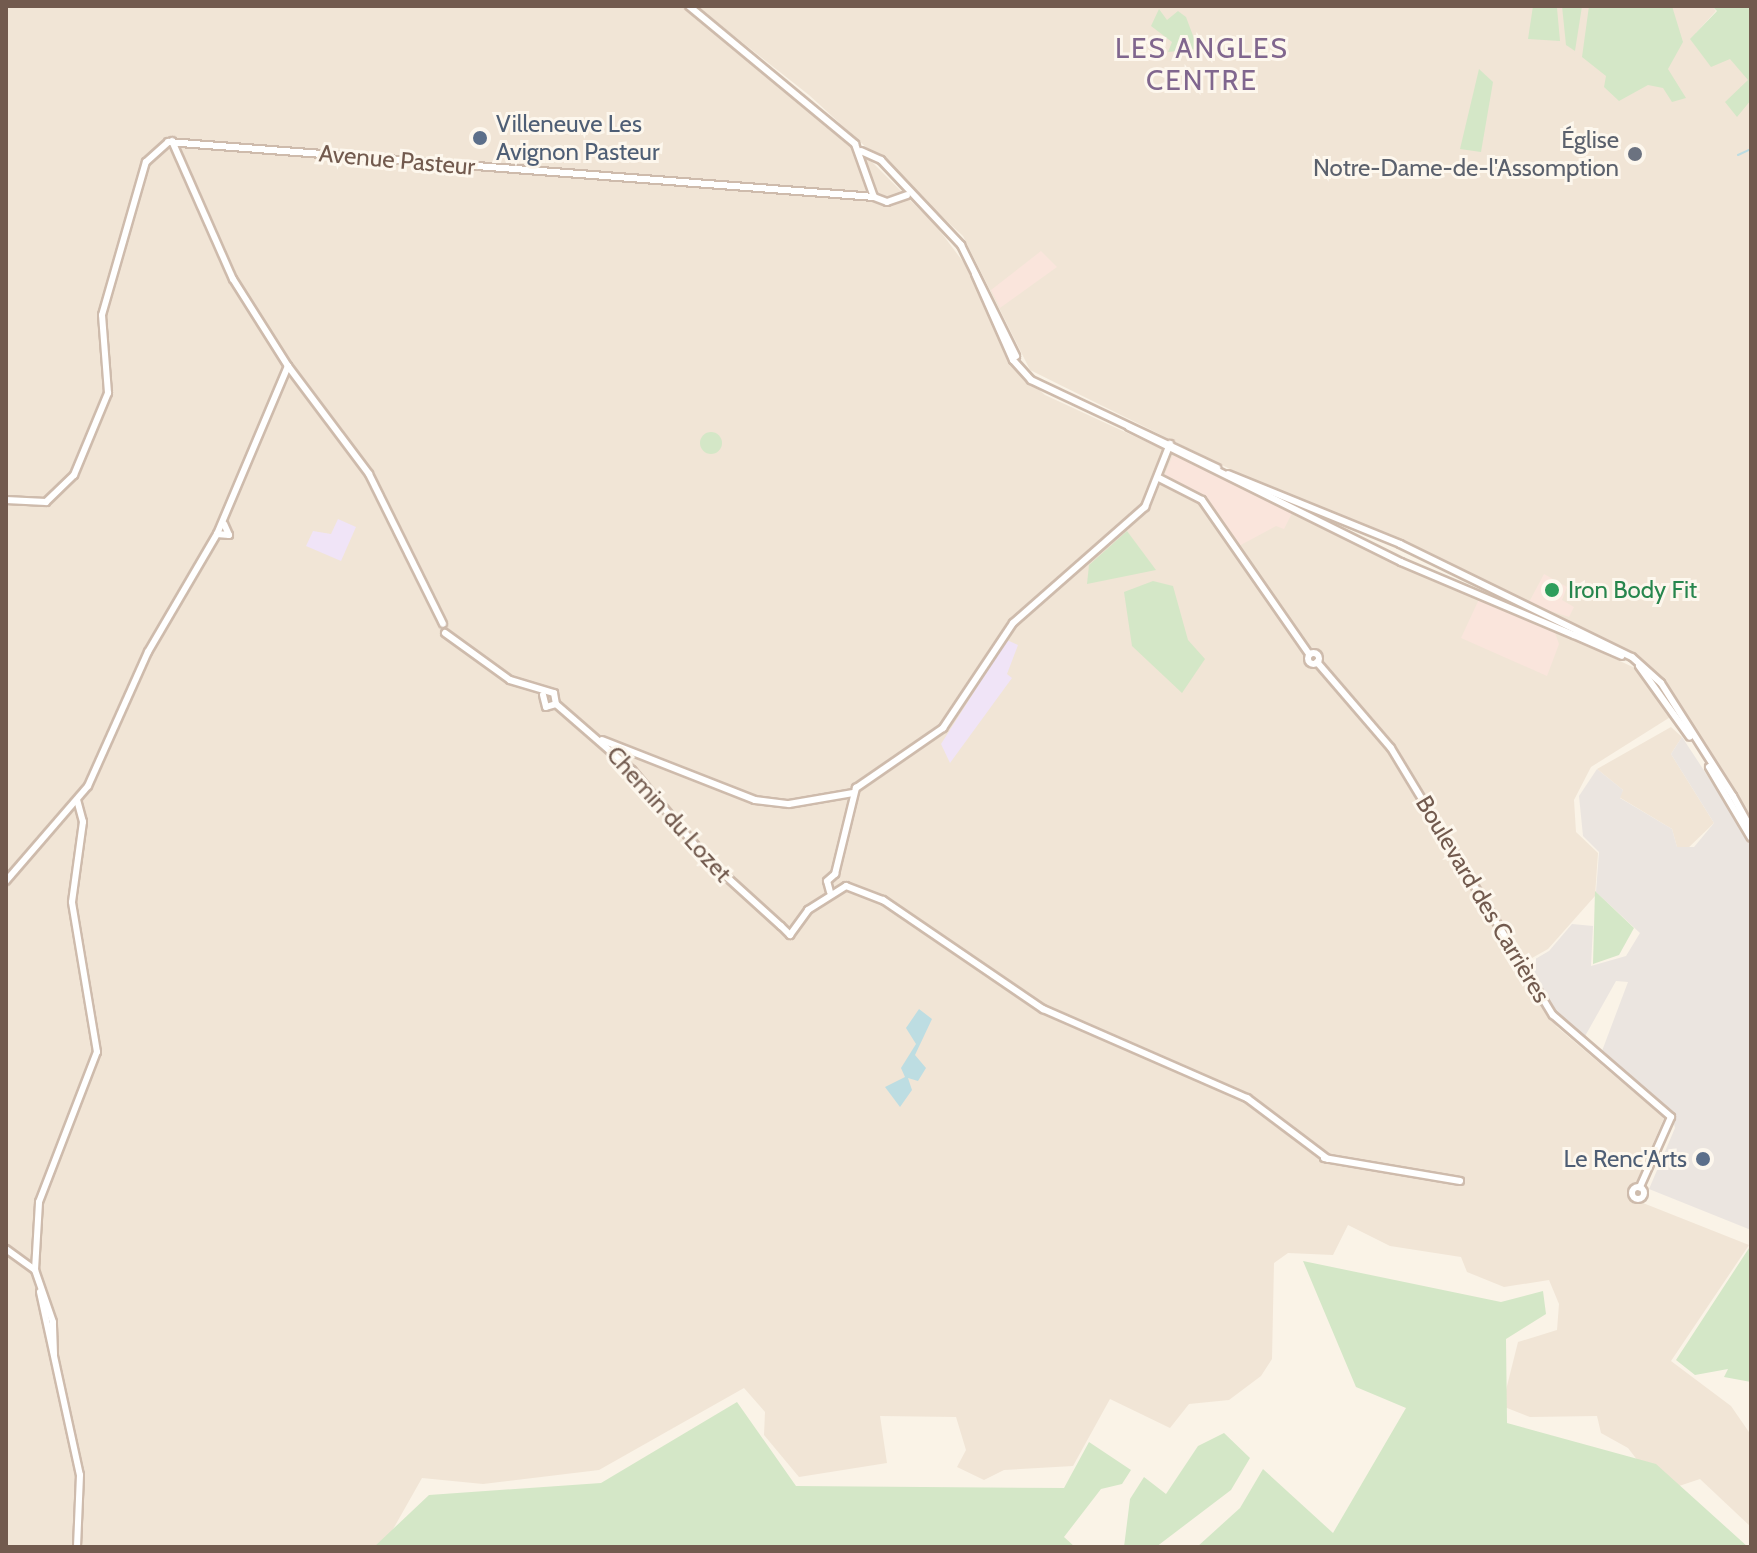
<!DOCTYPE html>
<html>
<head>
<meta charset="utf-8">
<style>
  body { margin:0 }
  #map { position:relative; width:1757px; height:1553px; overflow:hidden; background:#faf3e7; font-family:Cabin,sans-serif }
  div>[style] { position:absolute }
  .residential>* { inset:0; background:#f1e5d6 }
  .commercial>* { inset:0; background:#fae5dc }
  .industrial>* { inset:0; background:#ebe5e0 }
  .education>* { inset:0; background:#f0e4f7 }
  .green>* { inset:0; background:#d4e7c7 }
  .round { border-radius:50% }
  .water>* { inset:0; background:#bddde2 }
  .stream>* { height:2px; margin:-1px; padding:0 1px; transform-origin:1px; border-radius:1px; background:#bddde2 }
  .roads { filter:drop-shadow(2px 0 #cebbac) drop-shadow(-2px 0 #cebbac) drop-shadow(0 2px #cebbac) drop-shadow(0 -2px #cebbac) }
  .secondary>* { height:6px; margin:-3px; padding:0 3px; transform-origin:3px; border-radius:3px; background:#fff }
  .secondary>.ring { margin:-3px; padding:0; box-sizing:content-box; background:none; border:6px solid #fff; border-radius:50% }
  .dots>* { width:22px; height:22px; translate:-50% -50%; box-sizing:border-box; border:4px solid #fdf7ed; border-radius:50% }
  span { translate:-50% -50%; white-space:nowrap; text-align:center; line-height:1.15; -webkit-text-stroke:6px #fdf7ed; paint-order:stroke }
  .service-label { font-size:24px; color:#4e5e75 }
  .left { translate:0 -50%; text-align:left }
  .right { translate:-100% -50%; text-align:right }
  .worship-label { font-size:24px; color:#5b616d }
  .street-label { font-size:24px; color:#725a4e }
  .leisure-label { font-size:24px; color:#27864d }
  .quarter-label { font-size:28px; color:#80668e; letter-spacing:2px }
  .frame { position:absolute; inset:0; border:8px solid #725a4e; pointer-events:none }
</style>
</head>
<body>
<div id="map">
  <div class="residential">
    <i style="clip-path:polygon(6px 6px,681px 6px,870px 160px,937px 227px,967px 267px,1012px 366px,1045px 395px,1635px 668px,1672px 716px,1591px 767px,1574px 800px,1576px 832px,1598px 853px,1595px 896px,1548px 949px,1514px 968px,1557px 1027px,1664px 1118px,1636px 1183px,1643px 1203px,1749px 1245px,1671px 1361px,1731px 1406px,1751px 1435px,1751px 1527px,1700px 1479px,1673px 1488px,1651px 1478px,1628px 1448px,1601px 1433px,1597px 1416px,1530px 1417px,1502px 1406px,1518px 1342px,1557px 1330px,1559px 1304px,1549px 1280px,1504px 1287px,1467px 1272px,1461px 1257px,1390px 1246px,1348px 1225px,1333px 1255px,1288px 1253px,1274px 1263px,1272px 1359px,1261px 1376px,1229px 1400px,1189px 1404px,1170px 1428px,1110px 1399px,1073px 1466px,1004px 1470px,984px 1480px,957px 1467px,966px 1450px,956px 1417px,880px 1416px,887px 1463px,799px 1477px,764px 1435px,765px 1412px,744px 1388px,599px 1470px,483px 1484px,422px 1478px,383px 1547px,6px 1547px)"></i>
    <i style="clip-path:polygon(696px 6px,1712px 6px,1716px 11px,1696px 33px,1751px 43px,1751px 819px,1662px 677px,1631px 651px,1423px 556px,1406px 542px,1378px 537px,1242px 475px,1030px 370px,963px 236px,809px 95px)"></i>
    <i style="clip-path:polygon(1671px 727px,1682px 737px,1671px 754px,1714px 823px,1686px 850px,1677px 847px,1672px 829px,1619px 797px,1623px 790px,1597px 769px)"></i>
  </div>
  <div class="commercial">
    <i style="clip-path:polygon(1041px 251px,1057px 267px,1000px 308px,991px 290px)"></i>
    <i style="clip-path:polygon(1173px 455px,1294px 509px,1284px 529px,1276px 526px,1237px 547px,1198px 493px,1164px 476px)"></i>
    <i style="clip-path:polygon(1544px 574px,1567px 587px,1562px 600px,1574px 607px,1569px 617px,1528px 604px)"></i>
    <i style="clip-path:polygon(1480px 597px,1554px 630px,1559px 644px,1547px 676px,1461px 638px)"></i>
  </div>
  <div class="industrial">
    <i style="clip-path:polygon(1682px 737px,1751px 842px,1751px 1230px,1649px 1189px,1675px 1128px,1671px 1113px,1602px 1051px,1628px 982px,1616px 981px,1584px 1038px,1557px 1015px,1523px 966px,1549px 951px,1572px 924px,1593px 926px,1591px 966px,1626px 956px,1640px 933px,1596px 892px,1599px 852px,1583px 836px,1579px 796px,1597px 769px,1623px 790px,1620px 798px,1672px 829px,1677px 847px,1694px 847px,1714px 823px,1671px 754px)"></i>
  </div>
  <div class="education">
    <i style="clip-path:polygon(338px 519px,356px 527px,341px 561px,306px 546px,313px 531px,331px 534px)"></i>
    <i style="clip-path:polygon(1007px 640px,1018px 645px,1007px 674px,1012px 678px,950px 763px,941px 744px)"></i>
  </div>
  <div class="green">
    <i style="clip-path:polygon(1533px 6px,1557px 8px,1560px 41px,1528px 39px)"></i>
    <i style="clip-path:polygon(1562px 6px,1582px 6px,1575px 51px,1566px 45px)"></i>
    <i style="clip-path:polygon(1589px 6px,1672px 6px,1683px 42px,1668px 69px,1686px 98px,1672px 102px,1663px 88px,1648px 85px,1619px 101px,1604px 87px,1606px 76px,1582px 57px)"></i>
    <i style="clip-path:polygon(1712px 6px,1751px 6px,1751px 100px,1737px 117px,1725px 102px,1748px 80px,1730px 59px,1711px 67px,1690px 39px,1717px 11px)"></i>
    <i style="clip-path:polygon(1159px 9px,1167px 20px,1178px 11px,1186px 17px,1198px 49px,1168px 52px,1172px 42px,1151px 26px)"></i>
    <i style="clip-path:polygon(1479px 69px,1493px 82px,1481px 152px,1460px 149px)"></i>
    <i class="round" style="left:700px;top:432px;width:22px;height:22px"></i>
    <i style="clip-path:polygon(1127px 531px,1156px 570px,1087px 584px,1089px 565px)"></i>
    <i style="clip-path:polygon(1153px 581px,1173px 586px,1188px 640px,1205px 659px,1182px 693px,1132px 646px,1124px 592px)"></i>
    <i style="clip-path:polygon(1595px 891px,1634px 928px,1619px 955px,1593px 964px)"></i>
    <i style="clip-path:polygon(1751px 1245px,1751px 1382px,1724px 1377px,1728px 1369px,1695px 1375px,1676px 1360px)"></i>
    <i style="clip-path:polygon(1303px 1261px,1501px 1302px,1543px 1291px,1546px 1314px,1506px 1339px,1507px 1423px,1656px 1464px,1748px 1547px,1197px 1547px,1240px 1508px,1263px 1469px,1333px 1533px,1406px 1408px,1356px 1387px)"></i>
    <i style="clip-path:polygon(737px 1402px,796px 1486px,1064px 1488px,1089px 1442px,1131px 1470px,1122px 1484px,1101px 1489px,1064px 1537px,1075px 1547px,374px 1547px,429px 1495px,601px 1483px)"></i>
    <i style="clip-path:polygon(1224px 1433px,1250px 1458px,1231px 1490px,1156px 1547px,1124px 1547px,1130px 1499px,1144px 1477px,1166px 1494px,1198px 1446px)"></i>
  </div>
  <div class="water">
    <i style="clip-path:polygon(919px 1009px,932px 1019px,915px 1055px,926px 1068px,918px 1081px,908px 1078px,912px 1090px,900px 1107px,885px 1087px,905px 1077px,901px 1068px,916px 1044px,906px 1028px)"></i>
  </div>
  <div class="stream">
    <i style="left:1738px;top:155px;width:14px;rotate:-25deg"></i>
  </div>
  <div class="roads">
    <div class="secondary">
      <i style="left:689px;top:6px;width:216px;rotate:39.7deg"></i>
      <i style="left:855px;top:144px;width:56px;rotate:70.3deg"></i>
      <i style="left:874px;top:197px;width:14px;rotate:21deg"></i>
      <i style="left:887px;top:202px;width:21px;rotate:-19deg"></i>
      <i style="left:172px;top:141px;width:151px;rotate:66.2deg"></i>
      <i style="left:233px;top:279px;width:103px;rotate:57.7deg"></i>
      <i style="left:288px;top:366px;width:182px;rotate:112.9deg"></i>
      <i style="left:861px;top:151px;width:22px;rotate:24deg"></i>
      <i style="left:881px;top:160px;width:117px;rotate:46.7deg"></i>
      <i style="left:961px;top:245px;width:124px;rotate:63.6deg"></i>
      <i style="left:975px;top:274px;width:94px;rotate:66.2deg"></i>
      <i style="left:1013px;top:360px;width:27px;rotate:48deg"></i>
      <i style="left:1031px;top:380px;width:206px;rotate:25.3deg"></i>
      <i style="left:288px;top:366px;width:135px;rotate:53.1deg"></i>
      <i style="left:369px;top:474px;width:167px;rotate:63.7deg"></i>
      <i style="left:1129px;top:427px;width:304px;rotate:26.4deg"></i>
      <i style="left:1401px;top:562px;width:188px;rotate:22.9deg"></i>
      <i style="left:1228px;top:474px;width:186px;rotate:22.1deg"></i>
      <i style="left:1400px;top:544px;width:258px;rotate:26deg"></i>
      <i style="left:1632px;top:657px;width:39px;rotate:42deg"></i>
      <i style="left:1661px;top:683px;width:134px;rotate:57.5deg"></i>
      <i style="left:1159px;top:478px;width:48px;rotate:27.1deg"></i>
      <i style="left:1202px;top:500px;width:188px;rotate:55.2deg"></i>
      <i style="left:6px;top:500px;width:40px;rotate:2.9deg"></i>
      <i style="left:46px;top:502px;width:39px;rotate:-44deg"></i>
      <i style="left:74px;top:475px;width:89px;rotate:-67.5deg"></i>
      <i style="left:108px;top:393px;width:78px;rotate:-94.4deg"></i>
      <i style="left:102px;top:315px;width:159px;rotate:-74deg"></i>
      <i style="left:146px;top:162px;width:30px;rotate:-42deg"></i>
      <i style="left:168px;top:142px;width:708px;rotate:4.45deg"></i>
      <i style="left:217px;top:534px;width:12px;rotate:5deg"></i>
      <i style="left:229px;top:535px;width:12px;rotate:-114deg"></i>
      <i style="left:445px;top:633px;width:80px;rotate:35.9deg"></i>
      <i style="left:510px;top:680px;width:46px;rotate:16.5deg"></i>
      <i style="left:554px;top:693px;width:11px;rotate:80deg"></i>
      <i style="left:1574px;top:635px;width:52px;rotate:23.6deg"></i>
      <i class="ring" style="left:1307.5px;top:652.5px;width:5px;height:5px"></i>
      <i style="left:1317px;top:662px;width:113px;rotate:49.3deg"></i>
      <i style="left:1391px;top:748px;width:312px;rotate:58.8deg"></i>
      <i style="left:1553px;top:1015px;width:156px;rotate:40.8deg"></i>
      <i style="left:1671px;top:1117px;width:77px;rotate:113.9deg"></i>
      <i style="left:1639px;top:666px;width:87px;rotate:54.3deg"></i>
      <i style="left:543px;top:695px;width:12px;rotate:76deg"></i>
      <i style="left:546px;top:707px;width:10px;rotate:-17deg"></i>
      <i style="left:556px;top:704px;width:101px;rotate:41deg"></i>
      <i style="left:632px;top:770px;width:116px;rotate:49.9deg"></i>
      <i style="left:707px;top:859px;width:100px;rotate:42.2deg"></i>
      <i style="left:602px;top:740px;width:164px;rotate:21.4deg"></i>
      <i style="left:755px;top:800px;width:34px;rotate:7deg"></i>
      <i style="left:789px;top:804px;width:65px;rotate:-9.8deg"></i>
      <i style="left:1709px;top:767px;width:82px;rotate:59.4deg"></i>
      <i style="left:1733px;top:796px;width:38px;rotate:61deg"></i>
      <i style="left:835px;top:874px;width:89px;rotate:-76.3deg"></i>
      <i style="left:856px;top:788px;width:106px;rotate:-34.6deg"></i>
      <i style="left:943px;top:728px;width:126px;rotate:-56.3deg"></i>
      <i style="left:1013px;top:623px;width:176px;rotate:-41.3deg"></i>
      <i style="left:1145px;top:507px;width:68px;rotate:-68.4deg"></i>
      <i style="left:6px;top:881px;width:125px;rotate:-49.2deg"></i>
      <i style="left:88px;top:786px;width:147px;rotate:-65.9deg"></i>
      <i style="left:148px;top:652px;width:137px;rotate:-59.7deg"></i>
      <i style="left:846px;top:886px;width:40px;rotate:21deg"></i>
      <i style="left:883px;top:900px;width:194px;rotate:34.3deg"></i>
      <i style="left:1043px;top:1009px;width:223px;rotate:23.6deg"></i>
      <i style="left:1247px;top:1098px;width:101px;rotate:37deg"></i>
      <i style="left:830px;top:892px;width:11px;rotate:-105deg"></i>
      <i style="left:827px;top:881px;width:11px;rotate:-41deg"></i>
      <i style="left:781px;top:926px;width:13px;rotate:45deg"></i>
      <i style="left:790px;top:935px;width:31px;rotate:-54deg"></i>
      <i style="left:808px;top:910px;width:45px;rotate:-32.3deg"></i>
      <i style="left:1324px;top:1158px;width:138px;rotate:9.6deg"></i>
      <i class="ring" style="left:1632px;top:1187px;width:6px;height:6px"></i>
      <i style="left:6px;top:1249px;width:36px;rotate:36deg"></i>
      <i style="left:40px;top:1292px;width:187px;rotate:77.7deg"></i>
      <i style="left:80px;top:1475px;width:72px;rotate:92.4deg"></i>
      <i style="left:54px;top:1354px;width:32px;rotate:-92deg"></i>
      <i style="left:53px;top:1322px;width:55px;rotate:-109.1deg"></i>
      <i style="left:35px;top:1270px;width:68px;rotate:-86.6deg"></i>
      <i style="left:39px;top:1202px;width:161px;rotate:-68.9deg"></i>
      <i style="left:97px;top:1052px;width:152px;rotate:-99.5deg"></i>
      <i style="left:72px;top:902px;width:81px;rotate:-82.2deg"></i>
      <i style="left:83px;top:822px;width:23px;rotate:-105deg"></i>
    </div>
  </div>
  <div class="dots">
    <i style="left:480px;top:138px;background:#5c6f8a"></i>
    <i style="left:1635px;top:154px;background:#6b7280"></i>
    <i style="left:1552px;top:590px;background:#2e9e5b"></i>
    <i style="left:1703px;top:1159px;background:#5c6f8a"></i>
  </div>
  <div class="service-label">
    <span class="left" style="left:496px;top:138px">Villeneuve Les<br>Avignon Pasteur</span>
    <span class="right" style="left:1687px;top:1159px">Le Renc'Arts</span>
  </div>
  <div class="worship-label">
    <span class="right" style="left:1619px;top:154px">Église<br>Notre-Dame-de-l'Assomption</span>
  </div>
  <div class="street-label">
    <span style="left:397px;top:160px;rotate:5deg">Avenue Pasteur</span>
    <span style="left:669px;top:814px;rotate:48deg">Chemin du Lozet</span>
    <span style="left:1483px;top:899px;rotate:59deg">Boulevard des Carrières</span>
  </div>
  <div class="leisure-label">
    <span class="left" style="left:1568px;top:590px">Iron Body Fit</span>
  </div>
  <div class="quarter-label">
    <span style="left:1202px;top:64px">LES ANGLES<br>CENTRE</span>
  </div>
  <div class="frame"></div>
</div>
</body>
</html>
